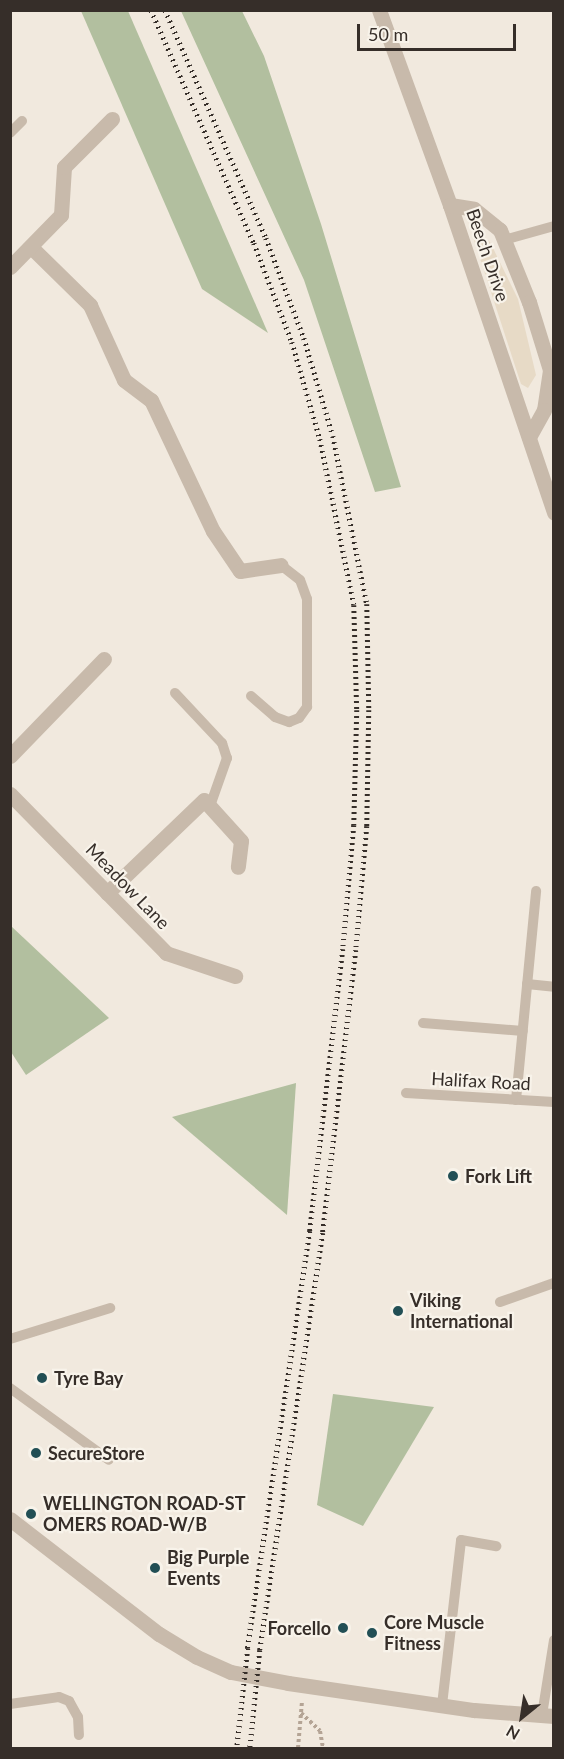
<!DOCTYPE html>
<html>
<head>
<meta charset="utf-8">
<style>
  body { margin:0 }
  #map { position:relative; width:564px; height:1759px; overflow:hidden; background:#f1e9de; font-family:Lato,sans-serif }
  div>[style] { position:absolute }
  .green>* { inset:0; background:#b2bf9f }
  .plaza>* { inset:0; background:#e7dac6 }
  .path>* { height:4px; margin-top:-2px; transform-origin:0; background:repeating-linear-gradient(90deg,#b4a495 0 3px,transparent 0 6px) }
  .service>* { height:10px; margin:-5px; padding:0 5px; transform-origin:5px; border-radius:5px; background:#c8baab }
  .minor>* { height:15px; margin:-7.5px; padding:0 7.5px; transform-origin:7.5px; border-radius:7.5px; background:#c8baab }
  .tertiary>* { height:15px; margin:-7.5px; padding:0 7.5px; transform-origin:7.5px; border-radius:7.5px; background:#c8baab }
  .rail>* { height:4.5px; margin-top:-2.25px; transform-origin:0; background:repeating-linear-gradient(90deg,#362e29 0 1.5px,transparent 0 6px) }
  .dots>* { width:16px; height:16px; translate:-50% -50%; box-sizing:border-box; border:3px solid #f8f3ea; border-radius:50% }
  span { translate:-50% -50%; white-space:nowrap; text-align:center; line-height:1.15; -webkit-text-stroke:4.5px #f8f3ea; paint-order:stroke }
  .street-label { font-size:18px; color:#362e29 }
  .poi-label { font-size:18px; color:#362e29; font-weight:700 }
  .left { translate:0 -50%; text-align:left }
  .right { translate:-100% -50%; text-align:right }
  .frame { position:absolute; inset:0; border:12px solid #362e29; pointer-events:none }
  .north { position:absolute; left:492px; top:1687px; width:60px; height:60px; -webkit-text-stroke:4px #f8f3ea; paint-order:stroke; rotate:210deg; font-size:16px; font-weight:700; line-height:24px; text-align:center; color:#362e29 }
  .north::after { content:''; display:block; margin:auto; width:21px; height:27px; background:#362e29; clip-path:polygon(50% 0,100% 100%,50% 72%,0 100%) }
  .scale { position:absolute; left:357px; top:24px; width:159px; height:27px; box-sizing:border-box; border:3px solid #362e29; border-top:0; padding-left:8px; font-size:18px; line-height:21px; white-space:nowrap; color:#362e29; -webkit-text-stroke:4px #f8f3ea; paint-order:stroke }
</style>
</head>
<body>
<div id="map">
  <div class="green">
    <i style="clip-path:polygon(81px 11px,128px 11px,268px 333px,202px 289px)"></i>
    <i style="clip-path:polygon(181px 11px,242px 11px,264px 56px,321px 224px,401px 487px,375px 492px,304px 280px)"></i>
    <i style="clip-path:polygon(11px 926px,109px 1018px,26px 1075px,11px 1052px)"></i>
    <i style="clip-path:polygon(296px 1083px,287px 1215px,172px 1117px)"></i>
    <i style="clip-path:polygon(333px 1394px,434px 1407px,363px 1526px,317px 1505px)"></i>
  </div>
  <div class="plaza">
    <i style="clip-path:polygon(479px 231px,490px 242px,518px 299px,536px 375px,528px 388px,521px 384px,473px 237px)"></i>
  </div>
  <div class="path">
    <i style="left:301px;top:1713px;width:26px;rotate:43deg"></i>
    <i style="left:320px;top:1731px;width:17px;rotate:80deg"></i>
    <i style="left:298px;top:1748px;width:47px;rotate:-85.1deg"></i>
  </div>
  <div class="service">
    <i style="left:10px;top:133px;width:17px;rotate:-45deg"></i>
    <i style="left:504px;top:240px;width:52px;rotate:-15.6deg"></i>
    <i style="left:175px;top:693px;width:69px;rotate:46.8deg"></i>
    <i style="left:222px;top:743px;width:16px;rotate:72deg"></i>
    <i style="left:227px;top:758px;width:51px;rotate:109.5deg"></i>
    <i style="left:251px;top:696px;width:32px;rotate:41deg"></i>
    <i style="left:275px;top:717px;width:15px;rotate:20deg"></i>
    <i style="left:289px;top:722px;width:11px;rotate:-22deg"></i>
    <i style="left:299px;top:718px;width:14px;rotate:-54deg"></i>
    <i style="left:307px;top:707px;width:108px;rotate:-90deg"></i>
    <i style="left:307px;top:599px;width:20px;rotate:-110deg"></i>
    <i style="left:300px;top:580px;width:24px;rotate:-142deg"></i>
    <i style="left:527px;top:984px;width:27px;rotate:6deg"></i>
    <i style="left:423px;top:1023px;width:100px;rotate:4.6deg"></i>
    <i style="left:406px;top:1093px;width:148px;rotate:3.5deg"></i>
    <i style="left:516px;top:1100px;width:210px;rotate:-84.5deg"></i>
    <i style="left:500px;top:1302px;width:57px;rotate:-19.4deg"></i>
    <i style="left:10px;top:1339px;width:105px;rotate:-17.2deg"></i>
    <i style="left:10px;top:1388px;width:122px;rotate:36deg"></i>
    <i style="left:10px;top:1704px;width:49px;rotate:-8.1deg"></i>
    <i style="left:59px;top:1697px;width:11px;rotate:22deg"></i>
    <i style="left:69px;top:1701px;width:18px;rotate:61deg"></i>
    <i style="left:78px;top:1717px;width:18px;rotate:87deg"></i>
    <i style="left:442px;top:1705px;width:166px;rotate:-83.4deg"></i>
    <i style="left:461px;top:1540px;width:36px;rotate:10deg"></i>
    <i style="left:542px;top:1715px;width:76px;rotate:-80.9deg"></i>
  </div>
  <div class="minor">
    <i style="left:379px;top:10px;width:208px;rotate:70deg"></i>
    <i style="left:450px;top:205px;width:325px;rotate:71.3deg"></i>
    <i style="left:450px;top:205px;width:24px;rotate:9deg"></i>
    <i style="left:474px;top:209px;width:33px;rotate:39deg"></i>
    <i style="left:500px;top:230px;width:78px;rotate:68.1deg"></i>
    <i style="left:529px;top:302px;width:71px;rotate:72.8deg"></i>
    <i style="left:550px;top:370px;width:40px;rotate:98.5deg"></i>
    <i style="left:544px;top:410px;width:31px;rotate:119deg"></i>
    <i style="left:31px;top:247px;width:83px;rotate:44.5deg"></i>
    <i style="left:90px;top:305px;width:82px;rotate:65.6deg"></i>
    <i style="left:124px;top:380px;width:34px;rotate:37deg"></i>
    <i style="left:151px;top:400px;width:145px;rotate:64.7deg"></i>
    <i style="left:213px;top:531px;width:48px;rotate:56deg"></i>
    <i style="left:240px;top:571px;width:41px;rotate:-8.3deg"></i>
    <i style="left:10px;top:267px;width:73px;rotate:-45.6deg"></i>
    <i style="left:61px;top:215px;width:48px;rotate:-86.4deg"></i>
    <i style="left:64px;top:167px;width:68px;rotate:-45deg"></i>
    <i style="left:10px;top:756px;width:135px;rotate:-45.9deg"></i>
    <i style="left:10px;top:794px;width:223px;rotate:45.5deg"></i>
    <i style="left:166px;top:953px;width:73px;rotate:18.4deg"></i>
    <i style="left:107px;top:893px;width:134px;rotate:-43.8deg"></i>
    <i style="left:204px;top:800px;width:55px;rotate:47.9deg"></i>
    <i style="left:241px;top:841px;width:26px;rotate:97deg"></i>
  </div>
  <div class="tertiary">
    <i style="left:10px;top:1519px;width:188px;rotate:37.7deg"></i>
    <i style="left:159px;top:1634px;width:44px;rotate:31.2deg"></i>
    <i style="left:197px;top:1657px;width:37px;rotate:24deg"></i>
    <i style="left:231px;top:1672px;width:58px;rotate:10.9deg"></i>
    <i style="left:288px;top:1683px;width:188px;rotate:8.3deg"></i>
    <i style="left:474px;top:1710px;width:80px;rotate:4.3deg"></i>
  </div>
  <div class="rail">
    <i style="left:151px;top:10px;width:255px;rotate:66.2deg"></i>
    <i style="left:254px;top:243px;width:106px;rotate:69deg"></i>
    <i style="left:292px;top:342px;width:101px;rotate:73.9deg"></i>
    <i style="left:320px;top:439px;width:169px;rotate:78.4deg"></i>
    <i style="left:354px;top:605px;width:105px;rotate:88.4deg"></i>
    <i style="left:357px;top:710px;width:115px;rotate:91.5deg"></i>
    <i style="left:354px;top:825px;width:124px;rotate:95.1deg"></i>
    <i style="left:343px;top:949px;width:284px;rotate:96.7deg"></i>
    <i style="left:310px;top:1231px;width:422px;rotate:98.5deg"></i>
    <i style="left:248px;top:1648px;width:101px;rotate:96.3deg"></i>
    <i style="left:165px;top:10px;width:249px;rotate:66.1deg"></i>
    <i style="left:266px;top:238px;width:107px;rotate:69.2deg"></i>
    <i style="left:304px;top:338px;width:102px;rotate:73.5deg"></i>
    <i style="left:333px;top:436px;width:171px;rotate:78.6deg"></i>
    <i style="left:367px;top:604px;width:106px;rotate:88.9deg"></i>
    <i style="left:369px;top:710px;width:116px;rotate:91deg"></i>
    <i style="left:367px;top:826px;width:124px;rotate:95.1deg"></i>
    <i style="left:356px;top:950px;width:285px;rotate:96.7deg"></i>
    <i style="left:323px;top:1233px;width:422px;rotate:98.6deg"></i>
    <i style="left:260px;top:1650px;width:99px;rotate:95.8deg"></i>
  </div>
  <div class="dots">
    <i style="left:453px;top:1176px;background:#224f55"></i>
    <i style="left:398px;top:1311px;background:#224f55"></i>
    <i style="left:42px;top:1378px;background:#224f55"></i>
    <i style="left:36px;top:1453px;background:#224f55"></i>
    <i style="left:31px;top:1514px;background:#224f55"></i>
    <i style="left:155px;top:1568px;background:#224f55"></i>
    <i style="left:343px;top:1628px;background:#224f55"></i>
    <i style="left:372px;top:1633px;background:#224f55"></i>
  </div>
  <div class="street-label">
    <span style="left:488px;top:255px;rotate:71deg">Beech Drive</span>
    <span style="left:128px;top:886px;rotate:46deg">Meadow Lane</span>
    <span style="left:481px;top:1081px;rotate:3deg">Halifax Road</span>
  </div>
  <div class="poi-label">
    <span class="left" style="left:465px;top:1176px">Fork Lift</span>
    <span class="left" style="left:410px;top:1311px">Viking<br>International</span>
    <span class="left" style="left:54px;top:1378px">Tyre Bay</span>
    <span class="left" style="left:48px;top:1453px">SecureStore</span>
    <span class="left" style="left:43px;top:1514px">WELLINGTON ROAD-ST<br>OMERS ROAD-W/B</span>
    <span class="left" style="left:167px;top:1568px">Big Purple<br>Events</span>
    <span class="left" style="left:384px;top:1633px">Core Muscle<br>Fitness</span>
    <span class="right" style="left:331px;top:1628px">Forcello</span>
  </div>
  <div class="frame"></div>
  <div class="north">N</div>
  <div class="scale">50 m</div>
</div>
</body>
</html>
